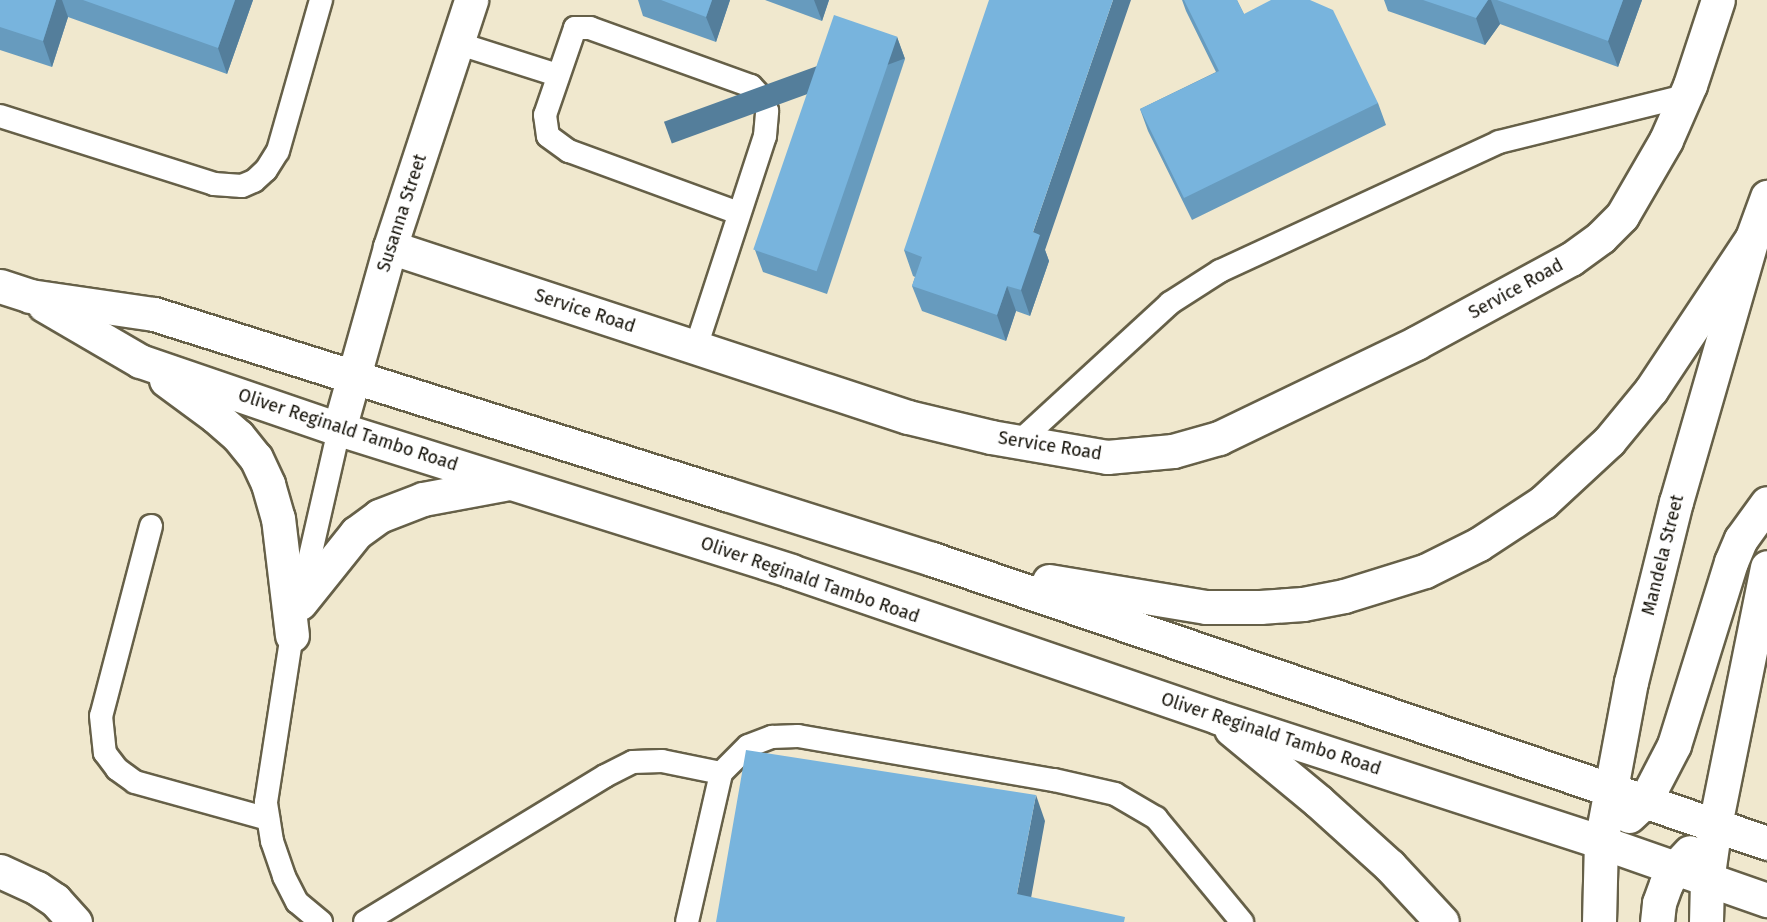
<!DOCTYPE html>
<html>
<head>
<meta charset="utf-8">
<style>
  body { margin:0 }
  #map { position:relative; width:1767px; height:922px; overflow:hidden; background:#f0e8ce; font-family:"Fira Sans",sans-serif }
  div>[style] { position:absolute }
  .roads { filter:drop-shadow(2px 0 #666048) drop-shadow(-2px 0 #666048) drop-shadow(0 2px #666048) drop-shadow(0 -2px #666048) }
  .lane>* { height:22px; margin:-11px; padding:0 11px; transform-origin:11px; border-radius:11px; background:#fff }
  .street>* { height:33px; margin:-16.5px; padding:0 16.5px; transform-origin:16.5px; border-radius:16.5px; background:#fff }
  .secondary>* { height:33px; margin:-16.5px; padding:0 16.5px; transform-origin:16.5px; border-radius:16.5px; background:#fff }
  .wall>* { inset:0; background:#679bbe }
  .shaded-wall>* { inset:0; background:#547e9b; transform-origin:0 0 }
  .building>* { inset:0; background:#78b4dd; transform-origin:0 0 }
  span { translate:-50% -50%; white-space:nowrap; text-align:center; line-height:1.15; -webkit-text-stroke:4.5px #fff; paint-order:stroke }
  .street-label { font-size:18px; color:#131007 }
</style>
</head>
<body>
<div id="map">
  <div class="roads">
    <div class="lane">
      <i style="left:457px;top:43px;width:105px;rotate:17.7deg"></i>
      <i style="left:0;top:116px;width:225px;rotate:17.6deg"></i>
      <i style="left:214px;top:184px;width:28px;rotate:4deg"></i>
      <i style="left:242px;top:186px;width:13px;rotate:-23deg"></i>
      <i style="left:254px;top:181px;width:16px;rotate:-43deg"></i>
      <i style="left:266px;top:170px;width:22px;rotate:-58deg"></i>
      <i style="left:278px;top:151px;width:157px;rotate:-74.1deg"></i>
      <i style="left:696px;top:347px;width:222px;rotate:-71.9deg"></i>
      <i style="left:765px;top:136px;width:25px;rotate:-85deg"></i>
      <i style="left:767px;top:111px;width:11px;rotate:-105deg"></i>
      <i style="left:764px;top:100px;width:19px;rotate:-133deg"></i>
      <i style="left:751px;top:86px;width:171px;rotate:-160.2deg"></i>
      <i style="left:590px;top:28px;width:15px;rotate:180deg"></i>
      <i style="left:575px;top:28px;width:92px;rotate:109deg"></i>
      <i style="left:545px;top:115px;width:21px;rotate:82deg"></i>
      <i style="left:548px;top:136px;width:26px;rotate:36deg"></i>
      <i style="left:569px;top:151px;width:180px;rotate:20.1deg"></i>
      <i style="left:1019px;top:442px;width:205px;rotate:-42.6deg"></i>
      <i style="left:1170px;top:303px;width:59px;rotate:-32.6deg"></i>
      <i style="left:1220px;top:271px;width:307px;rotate:-24.8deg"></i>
      <i style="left:1499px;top:142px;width:192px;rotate:-13.9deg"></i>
      <i style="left:151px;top:526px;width:196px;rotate:104.7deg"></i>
      <i style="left:101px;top:716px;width:37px;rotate:84deg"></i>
      <i style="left:105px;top:753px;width:20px;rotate:53deg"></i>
      <i style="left:117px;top:769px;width:22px;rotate:36deg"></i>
      <i style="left:135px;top:782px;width:138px;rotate:15.5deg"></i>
      <i style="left:321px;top:922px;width:31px;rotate:-140deg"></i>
      <i style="left:297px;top:902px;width:29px;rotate:-117deg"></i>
      <i style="left:284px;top:876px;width:37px;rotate:-109deg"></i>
      <i style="left:272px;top:841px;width:39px;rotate:-99deg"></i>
      <i style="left:266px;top:802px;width:169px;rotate:-81.2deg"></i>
      <i style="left:292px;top:635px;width:211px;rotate:-77.1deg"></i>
      <i style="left:365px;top:922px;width:281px;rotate:-31.3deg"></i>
      <i style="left:605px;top:776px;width:31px;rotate:-27deg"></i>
      <i style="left:633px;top:762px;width:29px;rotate:-2deg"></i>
      <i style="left:662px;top:761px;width:60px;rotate:11.5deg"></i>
      <i style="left:687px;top:922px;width:153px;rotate:-77.1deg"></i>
      <i style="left:721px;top:773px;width:38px;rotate:-45deg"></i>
      <i style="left:748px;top:746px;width:26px;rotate:-21deg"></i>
      <i style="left:772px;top:737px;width:26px;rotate:-2deg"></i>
      <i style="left:798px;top:736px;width:260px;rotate:9.8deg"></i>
      <i style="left:1054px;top:780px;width:63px;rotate:12.9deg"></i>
      <i style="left:1115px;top:794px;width:48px;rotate:30.3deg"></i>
      <i style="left:1156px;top:818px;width:135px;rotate:50.4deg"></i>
    </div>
    <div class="street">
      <i style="left:390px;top:247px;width:545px;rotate:18.17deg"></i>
      <i style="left:908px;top:417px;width:85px;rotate:13.5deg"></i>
      <i style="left:991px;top:437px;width:118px;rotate:9.8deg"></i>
      <i style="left:1107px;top:457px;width:66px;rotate:-5.2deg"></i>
      <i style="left:1173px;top:451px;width:48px;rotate:-15.8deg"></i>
      <i style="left:1219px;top:438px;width:219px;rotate:-25.7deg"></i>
      <i style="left:1416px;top:343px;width:176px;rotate:-28.5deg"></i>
      <i style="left:1571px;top:259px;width:37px;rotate:-36deg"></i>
      <i style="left:1601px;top:237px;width:30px;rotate:-45deg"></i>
      <i style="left:1622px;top:216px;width:88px;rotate:-59.9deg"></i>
      <i style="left:1666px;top:140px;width:60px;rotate:-66.4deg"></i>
      <i style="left:1690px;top:85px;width:89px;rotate:-71.8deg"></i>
      <i style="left:339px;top:429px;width:189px;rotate:-74.3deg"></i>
      <i style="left:390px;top:247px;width:260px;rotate:-71.8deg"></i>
      <i style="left:0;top:871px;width:41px;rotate:24.7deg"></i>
      <i style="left:37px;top:888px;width:22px;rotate:34deg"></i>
      <i style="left:55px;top:900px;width:30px;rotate:48deg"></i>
    </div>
    <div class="secondary">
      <i style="left:0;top:286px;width:32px;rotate:18deg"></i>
      <i style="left:30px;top:296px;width:125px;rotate:8.3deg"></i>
      <i style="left:154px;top:314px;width:600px;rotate:17.47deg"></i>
      <i style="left:726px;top:494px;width:216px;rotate:17.5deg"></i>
      <i style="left:932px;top:559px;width:882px;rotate:18.78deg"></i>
      <i style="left:44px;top:305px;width:111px;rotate:30.3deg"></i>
      <i style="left:140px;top:361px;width:210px;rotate:18.9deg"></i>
      <i style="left:339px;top:429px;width:474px;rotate:17.4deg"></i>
      <i style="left:791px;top:571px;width:450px;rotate:18.9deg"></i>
      <i style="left:1217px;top:717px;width:404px;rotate:18deg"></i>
      <i style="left:1601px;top:842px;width:176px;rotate:19.3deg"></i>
      <i style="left:166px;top:380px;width:61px;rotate:36.3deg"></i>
      <i style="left:215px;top:416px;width:30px;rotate:41deg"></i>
      <i style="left:238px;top:436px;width:28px;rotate:51deg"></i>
      <i style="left:256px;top:458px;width:29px;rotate:65deg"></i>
      <i style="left:268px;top:484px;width:35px;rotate:74deg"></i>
      <i style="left:278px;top:518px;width:118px;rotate:83.2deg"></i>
      <i style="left:1049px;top:581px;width:159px;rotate:9.4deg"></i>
      <i style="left:1206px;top:607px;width:54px"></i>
      <i style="left:1260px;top:607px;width:43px;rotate:-4deg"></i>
      <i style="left:1303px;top:604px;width:42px;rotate:-11deg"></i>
      <i style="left:1344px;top:596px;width:85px;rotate:-17.2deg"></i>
      <i style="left:1425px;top:571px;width:60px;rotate:-26.6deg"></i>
      <i style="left:1479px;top:544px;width:77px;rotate:-33.3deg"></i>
      <i style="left:1543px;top:502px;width:90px;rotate:-42.7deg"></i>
      <i style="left:1609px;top:441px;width:66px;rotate:-50.5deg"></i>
      <i style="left:1651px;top:390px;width:182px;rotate:-56.4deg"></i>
      <i style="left:300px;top:603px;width:90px;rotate:-51.3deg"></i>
      <i style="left:356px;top:533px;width:29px;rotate:-36deg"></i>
      <i style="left:379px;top:516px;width:47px;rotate:-21.1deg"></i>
      <i style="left:423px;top:499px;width:82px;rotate:-10.5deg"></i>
      <i style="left:1231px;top:729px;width:113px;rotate:39.6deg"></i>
      <i style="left:1318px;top:801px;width:97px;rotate:42.1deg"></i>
      <i style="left:1390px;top:866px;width:76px;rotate:47.1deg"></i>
      <i style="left:1629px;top:816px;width:22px;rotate:-43deg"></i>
      <i style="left:1645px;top:801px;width:63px;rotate:-62.6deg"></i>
      <i style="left:1674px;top:745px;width:192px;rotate:-72.7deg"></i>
      <i style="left:1731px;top:562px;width:25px;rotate:-67deg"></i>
      <i style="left:1741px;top:539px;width:44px;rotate:-54.2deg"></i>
      <i style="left:1599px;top:922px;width:80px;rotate:-88.6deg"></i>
      <i style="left:1601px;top:842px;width:163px;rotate:-79.4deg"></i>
      <i style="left:1631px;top:682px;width:186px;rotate:-76deg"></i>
      <i style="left:1676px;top:502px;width:275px;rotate:-73.9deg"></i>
      <i style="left:1752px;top:238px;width:44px;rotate:-69.9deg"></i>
      <i style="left:1657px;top:922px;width:19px;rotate:-84deg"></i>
      <i style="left:1659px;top:903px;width:20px;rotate:-70deg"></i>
      <i style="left:1666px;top:884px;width:17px;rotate:-62deg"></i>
      <i style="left:1674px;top:869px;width:23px;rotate:-47deg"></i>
      <i style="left:1706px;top:922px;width:41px;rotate:-88.6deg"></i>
      <i style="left:1707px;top:881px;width:57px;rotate:-81.9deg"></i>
      <i style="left:1715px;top:825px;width:263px;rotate:-78.6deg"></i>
    </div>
  </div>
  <div class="wall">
    <i style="clip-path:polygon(0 0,253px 0,227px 74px,68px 17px,52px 67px,0 50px)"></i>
    <i style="clip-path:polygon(638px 0,730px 0,716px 42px,643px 16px)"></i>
    <i style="clip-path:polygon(765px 0,829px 0,822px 21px)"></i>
    <i style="clip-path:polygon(1182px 0,1237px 0,1244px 14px,1378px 103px,1386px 125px,1192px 220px,1148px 131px,1140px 109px,1216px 72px,1186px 11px)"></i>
    <i style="clip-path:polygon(1384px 0,1642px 0,1618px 67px,1500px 24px,1485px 45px,1388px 11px)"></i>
    <i style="clip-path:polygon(897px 37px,905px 59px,827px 294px,763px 272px,755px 250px)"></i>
    <i style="clip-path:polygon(904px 250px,1045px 250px,1049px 261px,1030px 316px,1016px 311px,1006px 341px,922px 311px,912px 286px,915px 277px,913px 276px)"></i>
  </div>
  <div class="shaded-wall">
    <i style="clip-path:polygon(56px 0,62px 0,68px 17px,52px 67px,43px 41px)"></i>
    <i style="clip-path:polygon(235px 0,253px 0,227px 74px,218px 48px)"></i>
    <i style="clip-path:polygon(712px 0,730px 0,716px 42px,706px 17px)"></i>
    <i style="clip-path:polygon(814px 0,829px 0,822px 21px)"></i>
    <i style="clip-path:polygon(1113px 0,1131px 0,1045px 250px,1049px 261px,1030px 316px,1021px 290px,1033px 232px)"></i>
    <i style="clip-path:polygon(1488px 0,1491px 0,1500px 24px,1485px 45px,1476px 18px)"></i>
    <i style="clip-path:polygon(1623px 0,1642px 0,1618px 67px,1608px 41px)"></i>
    <i style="left:897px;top:37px;width:23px;height:248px;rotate:70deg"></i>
    <i style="clip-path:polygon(1007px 286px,1016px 311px,1006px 341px,997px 315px)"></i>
    <i style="clip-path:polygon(1036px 795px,1045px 821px,1027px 920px,1017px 894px)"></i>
  </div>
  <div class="building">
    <i style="clip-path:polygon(0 0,56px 0,43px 41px,0 27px)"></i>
    <i style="clip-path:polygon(83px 0,235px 0,218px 48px)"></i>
    <i style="clip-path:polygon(661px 0,712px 0,706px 17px)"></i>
    <i style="clip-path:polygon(989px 0,1113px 0,1033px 232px,1040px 235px,1021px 290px,1007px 286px,997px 315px,912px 286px,922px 257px,904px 250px)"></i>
    <i style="clip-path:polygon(1184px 0,1237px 0,1244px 14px,1271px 0,1310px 0,1333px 10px,1378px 103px,1184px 198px,1140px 109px,1219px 71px)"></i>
    <i style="clip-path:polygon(1423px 0,1488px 0,1476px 18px)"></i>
    <i style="clip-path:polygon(1497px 0,1623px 0,1608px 41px)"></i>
    <i style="left:834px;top:15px;width:67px;height:248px;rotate:19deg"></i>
    <i style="clip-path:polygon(746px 750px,1036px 795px,1017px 894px,1125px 917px,1124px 922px,716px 922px)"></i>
  </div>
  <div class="street-label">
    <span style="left:402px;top:213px;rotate:-72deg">Susanna Street</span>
    <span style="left:1516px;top:289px;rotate:-29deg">Service Road</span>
    <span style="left:585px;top:311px;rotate:18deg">Service Road</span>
    <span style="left:348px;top:430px;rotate:18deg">Oliver Reginald Tambo Road</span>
    <span style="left:1050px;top:446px;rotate:9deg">Service Road</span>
    <span style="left:1663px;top:555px;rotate:-76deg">Mandela Street</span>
    <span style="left:810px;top:580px;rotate:19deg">Oliver Reginald Tambo Road</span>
    <span style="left:1271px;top:734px;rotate:18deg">Oliver Reginald Tambo Road</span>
  </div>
</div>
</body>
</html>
